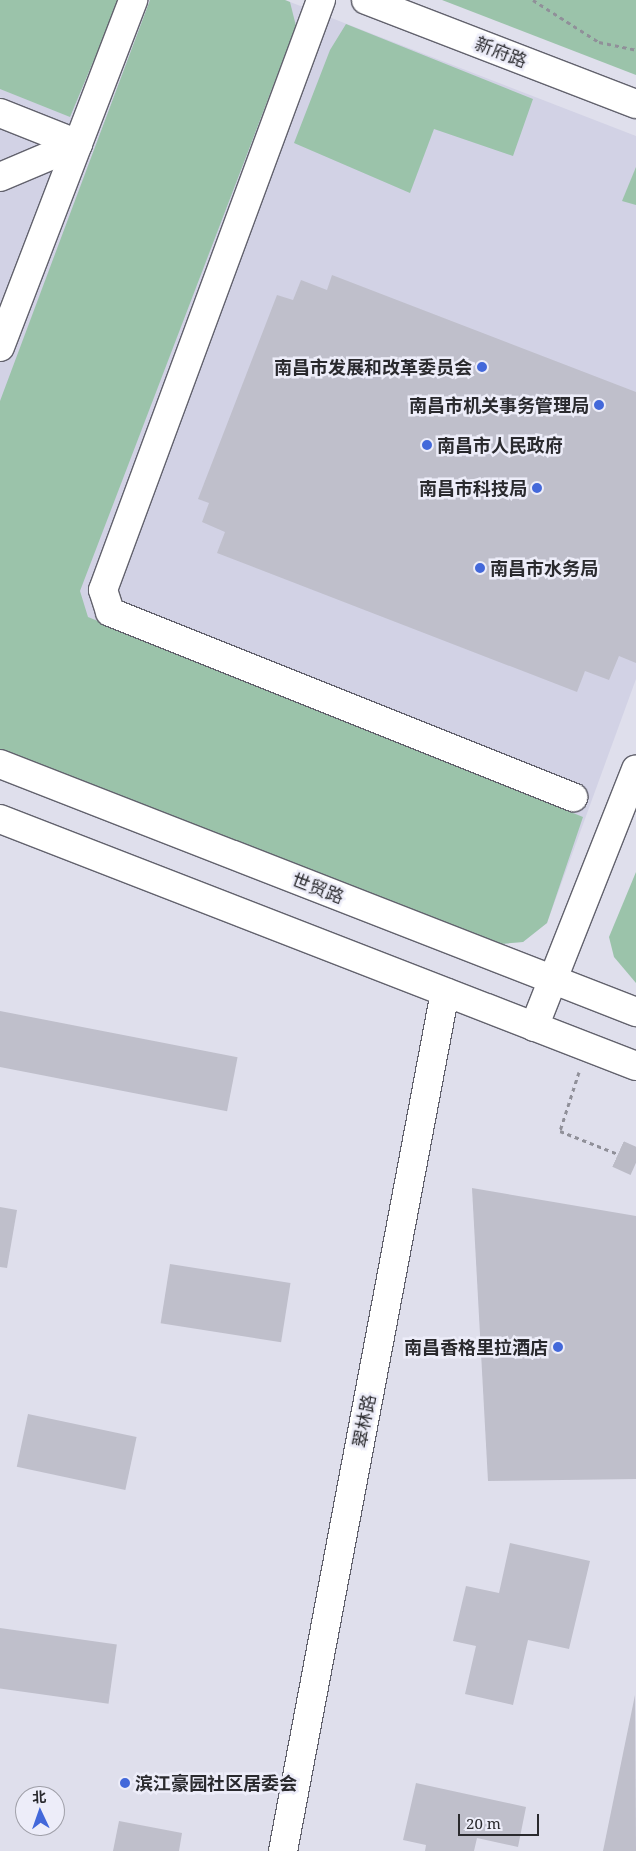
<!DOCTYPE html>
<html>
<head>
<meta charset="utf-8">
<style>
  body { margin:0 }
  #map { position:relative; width:636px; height:1851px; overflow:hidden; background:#dfdfec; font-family:"Noto Serif","Noto Sans SC",serif }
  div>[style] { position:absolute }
  .built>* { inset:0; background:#d2d2e5 }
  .green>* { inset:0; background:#9bc3aa }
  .building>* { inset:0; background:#bfbfcb; transform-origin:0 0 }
  .street-tunnel>* { height:28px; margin-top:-14px; transform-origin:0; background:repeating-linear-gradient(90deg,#bbbbc6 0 28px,transparent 0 42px) }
  .path>* { height:3px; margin-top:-1.5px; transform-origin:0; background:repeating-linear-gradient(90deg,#909099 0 4px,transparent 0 8px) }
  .roads { filter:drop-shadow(1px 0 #62626d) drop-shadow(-1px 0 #62626d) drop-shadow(0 1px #62626d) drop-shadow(0 -1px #62626d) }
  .street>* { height:28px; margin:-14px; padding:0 14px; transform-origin:14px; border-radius:14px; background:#fff }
  .secondary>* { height:28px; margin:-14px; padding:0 14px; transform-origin:14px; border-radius:14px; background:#fff }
  .dots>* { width:14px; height:14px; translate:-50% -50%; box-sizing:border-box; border:2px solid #ededf9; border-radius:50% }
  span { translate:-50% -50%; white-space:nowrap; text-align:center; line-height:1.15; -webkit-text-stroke:5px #ededf9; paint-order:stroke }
  .street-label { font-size:18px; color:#2a2a2e }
  .poi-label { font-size:18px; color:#2a2a2e; font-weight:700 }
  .right { translate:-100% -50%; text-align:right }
  .left { translate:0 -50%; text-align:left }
  .north { position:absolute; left:15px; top:1786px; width:50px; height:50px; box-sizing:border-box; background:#ededf9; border:1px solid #9f9fa8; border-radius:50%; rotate:357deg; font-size:14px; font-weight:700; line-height:20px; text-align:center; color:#2a2a2e }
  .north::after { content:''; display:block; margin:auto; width:18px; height:22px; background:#4368da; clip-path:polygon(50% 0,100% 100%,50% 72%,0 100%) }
  .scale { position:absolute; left:458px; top:1814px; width:81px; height:22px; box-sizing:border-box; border:2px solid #2a2a2e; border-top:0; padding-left:6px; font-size:15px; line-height:18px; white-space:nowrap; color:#2a2a2e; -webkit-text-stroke:4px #ededf9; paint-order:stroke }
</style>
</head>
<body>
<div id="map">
  <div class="built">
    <i style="clip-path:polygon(0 0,285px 0,636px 136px,636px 679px,547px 923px,523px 942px,501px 944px,0 753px)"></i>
  </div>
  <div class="green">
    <i style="clip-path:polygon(0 0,119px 0,70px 117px,0 89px)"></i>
    <i style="clip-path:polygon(150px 0,285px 0,290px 2px,296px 26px,80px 591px,88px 617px,583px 817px,547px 923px,523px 942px,501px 944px,0 753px,0 401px)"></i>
    <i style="clip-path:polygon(442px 0,636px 0,636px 75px)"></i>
    <i style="clip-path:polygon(346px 24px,533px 99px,513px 156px,434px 129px,410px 193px,294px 143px,330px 50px)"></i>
    <i style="clip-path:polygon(636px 167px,636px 205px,622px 201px)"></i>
    <i style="clip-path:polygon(636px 872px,636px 983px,614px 957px,609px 937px)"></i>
  </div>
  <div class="building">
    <i style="clip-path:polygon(332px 275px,636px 392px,636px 663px,619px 656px,609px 680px,585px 671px,577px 692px,217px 553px,225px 532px,202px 522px,209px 503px,198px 499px,277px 295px,293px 300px,301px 280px,327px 290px)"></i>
    <i style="left:0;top:1011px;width:242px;height:55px;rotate:11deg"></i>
    <i style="clip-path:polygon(472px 1188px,636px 1216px,636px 1479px,488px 1481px)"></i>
    <i style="clip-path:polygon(0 1207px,17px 1210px,7px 1268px,0 1267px)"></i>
    <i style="left:170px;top:1264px;width:122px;height:60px;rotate:9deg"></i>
    <i style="left:28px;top:1414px;width:111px;height:54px;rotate:12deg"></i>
    <i style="clip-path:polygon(510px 1543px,590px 1561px,569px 1649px,528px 1640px,513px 1705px,465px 1694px,476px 1646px,453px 1641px,466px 1586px,499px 1593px)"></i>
    <i style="left:0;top:1628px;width:118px;height:60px;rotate:8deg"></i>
    <i style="clip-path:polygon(635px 1695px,636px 1851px,603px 1851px)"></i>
    <i style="clip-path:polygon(416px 1783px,526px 1807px,518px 1847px,477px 1838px,474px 1851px,425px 1851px,426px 1845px,403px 1840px)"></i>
    <i style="clip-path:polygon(119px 1821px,182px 1833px,179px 1851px,113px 1851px)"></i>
  </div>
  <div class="street-tunnel">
    <i style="left:618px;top:1154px;width:20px;rotate:24deg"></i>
  </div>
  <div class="path">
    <i style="left:533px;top:0;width:78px;rotate:32.5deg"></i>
    <i style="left:599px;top:42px;width:38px;rotate:12deg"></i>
    <i style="left:579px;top:1072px;width:62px;rotate:107.9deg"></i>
    <i style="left:560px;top:1131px;width:62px;rotate:21.6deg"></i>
  </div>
  <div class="roads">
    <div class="street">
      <i style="left:321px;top:0;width:629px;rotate:110.28deg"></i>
      <i style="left:103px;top:590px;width:23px;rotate:72deg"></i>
      <i style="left:110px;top:612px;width:499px;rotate:21.8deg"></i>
      <i style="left:0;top:113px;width:84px;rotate:21.7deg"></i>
      <i style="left:78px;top:144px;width:85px;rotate:157.1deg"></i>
      <i style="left:0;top:347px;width:372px;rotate:-69deg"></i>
      <i style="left:534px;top:1027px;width:277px;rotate:-68.4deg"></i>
    </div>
    <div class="secondary">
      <i style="left:366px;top:0;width:289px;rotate:21.1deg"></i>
      <i style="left:0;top:764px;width:683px;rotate:21.3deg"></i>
      <i style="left:0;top:819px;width:682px;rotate:21.22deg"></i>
      <i style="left:283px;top:1851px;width:874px;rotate:-79.32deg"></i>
    </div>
  </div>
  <div class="dots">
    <i style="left:482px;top:367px;background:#4368da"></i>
    <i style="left:599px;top:405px;background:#4368da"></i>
    <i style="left:427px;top:445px;background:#4368da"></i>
    <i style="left:537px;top:488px;background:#4368da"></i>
    <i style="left:480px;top:568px;background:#4368da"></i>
    <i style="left:558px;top:1347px;background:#4368da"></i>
    <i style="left:125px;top:1783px;background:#4368da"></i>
  </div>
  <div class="street-label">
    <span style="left:501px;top:52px;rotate:21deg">新府路</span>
    <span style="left:318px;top:888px;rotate:21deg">世贸路</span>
    <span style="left:364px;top:1421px;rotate:-79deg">翠林路</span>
  </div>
  <div class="poi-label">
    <span class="right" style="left:472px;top:367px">南昌市发展和改革委员会</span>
    <span class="right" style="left:589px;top:405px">南昌市机关事务管理局</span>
    <span class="left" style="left:437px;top:445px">南昌市人民政府</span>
    <span class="right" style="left:527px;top:488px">南昌市科技局</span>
    <span class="left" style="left:490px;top:568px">南昌市水务局</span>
    <span class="right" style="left:548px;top:1347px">南昌香格里拉酒店</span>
    <span class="left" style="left:135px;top:1783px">滨江豪园社区居委会</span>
  </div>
  <div class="north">北</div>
  <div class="scale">20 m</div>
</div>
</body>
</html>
